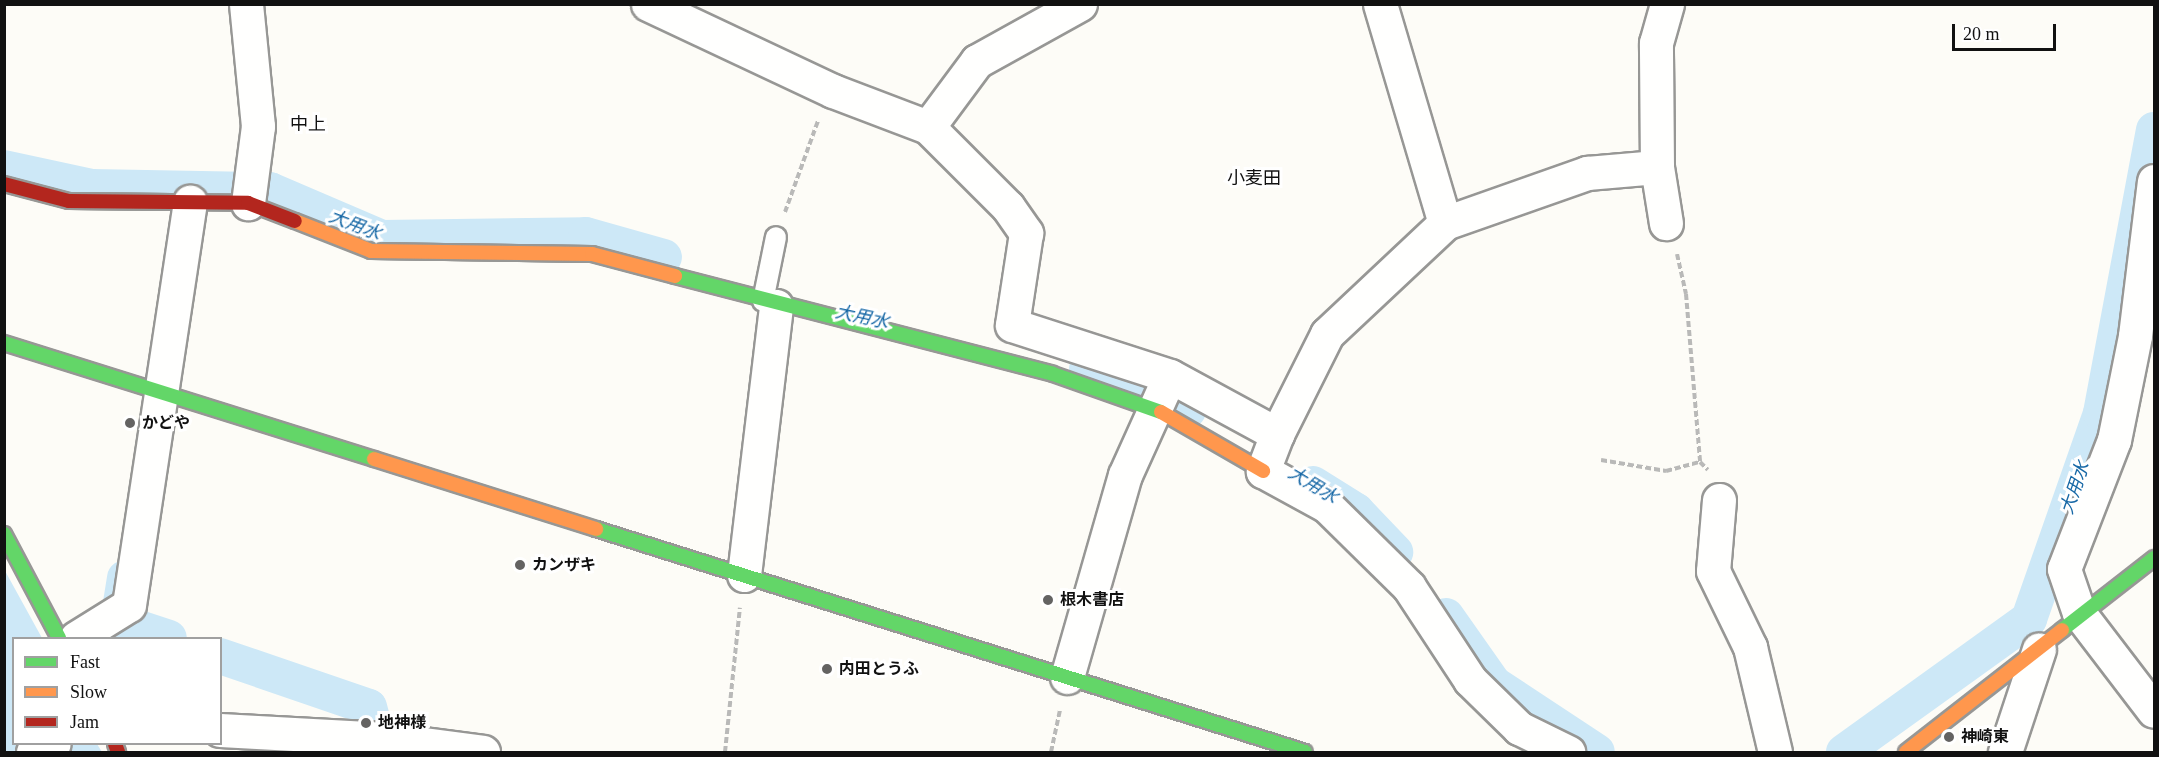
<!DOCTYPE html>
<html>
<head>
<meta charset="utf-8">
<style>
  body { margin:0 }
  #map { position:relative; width:2159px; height:757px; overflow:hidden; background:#fdfcf7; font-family:"Times New Roman","Noto Sans JP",serif }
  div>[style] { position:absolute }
  .water>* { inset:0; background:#cde8f7 }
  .canal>* { height:36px; margin:-18px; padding:0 18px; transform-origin:18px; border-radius:18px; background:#cde8f7 }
  .path>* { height:4px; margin-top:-2px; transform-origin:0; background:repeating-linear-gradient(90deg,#b9b9b8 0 6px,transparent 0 9px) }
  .roads { filter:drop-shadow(2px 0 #979795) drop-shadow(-2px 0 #979795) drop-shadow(0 2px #979795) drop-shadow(0 -2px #979795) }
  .lane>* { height:20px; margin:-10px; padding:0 10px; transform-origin:10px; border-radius:10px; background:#fffffe }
  .street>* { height:33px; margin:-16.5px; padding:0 16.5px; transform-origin:16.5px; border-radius:16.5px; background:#fffffe }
  .fast>* { height:14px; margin:-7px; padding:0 7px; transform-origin:7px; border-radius:7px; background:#63d668 }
  .slow>* { height:14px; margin:-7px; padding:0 7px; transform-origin:7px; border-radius:7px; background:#ff974d }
  .jam>* { height:14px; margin:-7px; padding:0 7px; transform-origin:7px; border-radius:7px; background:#b3261e }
  .dots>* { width:16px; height:16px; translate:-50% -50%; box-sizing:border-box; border:3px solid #fff; border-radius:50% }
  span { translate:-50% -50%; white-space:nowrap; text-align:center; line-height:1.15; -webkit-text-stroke:6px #fff; paint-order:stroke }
  .poi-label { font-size:16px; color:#111; font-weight:700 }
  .left { translate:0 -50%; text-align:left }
  .neighbourhood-label { font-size:18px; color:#111 }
  .water-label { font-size:18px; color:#1768a6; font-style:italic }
  .frame { position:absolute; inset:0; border:6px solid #111; pointer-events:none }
  .legend { position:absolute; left:12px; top:637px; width:210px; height:108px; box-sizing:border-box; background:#fff; border:2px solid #a0a0a0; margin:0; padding:8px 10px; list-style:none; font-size:18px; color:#111 }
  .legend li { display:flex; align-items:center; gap:12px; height:30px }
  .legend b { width:30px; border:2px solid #a0a0a0 }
  .scale { position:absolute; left:1952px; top:24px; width:104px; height:27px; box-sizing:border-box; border:3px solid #111; border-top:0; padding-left:8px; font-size:18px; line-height:21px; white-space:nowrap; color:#111; -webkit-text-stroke:4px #fff; paint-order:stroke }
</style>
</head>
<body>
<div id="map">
  <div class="water">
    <i style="clip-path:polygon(4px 569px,42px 638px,14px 638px,14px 744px,97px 744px,102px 752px,5px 752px)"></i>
  </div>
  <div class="canal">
    <i style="left:4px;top:168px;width:89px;rotate:12.3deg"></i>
    <i style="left:91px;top:187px;width:179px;rotate:1deg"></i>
    <i style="left:270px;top:190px;width:122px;rotate:23.2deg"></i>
    <i style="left:382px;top:238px;width:204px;rotate:-0.8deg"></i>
    <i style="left:586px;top:235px;width:81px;rotate:15.8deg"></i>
    <i style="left:1087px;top:369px;width:65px;rotate:17deg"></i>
    <i style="left:1149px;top:388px;width:45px;rotate:29.4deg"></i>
    <i style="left:1313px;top:484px;width:51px;rotate:32.1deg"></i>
    <i style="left:1356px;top:511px;width:57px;rotate:46.4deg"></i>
    <i style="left:125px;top:578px;width:26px;rotate:99deg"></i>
    <i style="left:121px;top:604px;width:21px;rotate:73deg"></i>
    <i style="left:127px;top:624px;width:44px;rotate:18.4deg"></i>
    <i style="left:1446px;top:616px;width:83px;rotate:54.8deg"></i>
    <i style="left:1494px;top:684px;width:123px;rotate:33.4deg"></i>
    <i style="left:220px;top:656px;width:157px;rotate:18.9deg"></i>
    <i style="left:369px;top:707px;width:27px;rotate:75deg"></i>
    <i style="left:1844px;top:752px;width:228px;rotate:-35.7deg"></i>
    <i style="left:2029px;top:619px;width:218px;rotate:-70.7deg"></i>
    <i style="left:2101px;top:413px;width:288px;rotate:-79.4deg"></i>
  </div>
  <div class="path">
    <i style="left:785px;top:212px;width:97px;rotate:-70.1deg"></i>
    <i style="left:1677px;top:254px;width:41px;rotate:77.3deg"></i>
    <i style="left:1686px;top:294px;width:169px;rotate:85.2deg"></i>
    <i style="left:1700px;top:462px;width:11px;rotate:45deg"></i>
    <i style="left:1601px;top:460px;width:66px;rotate:9.6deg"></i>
    <i style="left:1666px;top:471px;width:35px;rotate:-15deg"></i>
    <i style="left:725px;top:752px;width:145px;rotate:-84.1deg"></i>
    <i style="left:1051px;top:752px;width:43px;rotate:-77.9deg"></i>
  </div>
  <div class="roads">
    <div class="lane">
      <i style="left:763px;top:301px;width:65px;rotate:-78.5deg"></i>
    </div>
    <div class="street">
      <i style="left:246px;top:4px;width:123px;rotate:84.4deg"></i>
      <i style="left:258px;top:126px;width:78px;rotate:97.4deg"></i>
      <i style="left:648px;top:4px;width:204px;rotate:25.2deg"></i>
      <i style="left:833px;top:91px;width:102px;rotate:20.8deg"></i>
      <i style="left:1080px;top:4px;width:118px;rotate:151deg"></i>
      <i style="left:977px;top:61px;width:82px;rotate:126.6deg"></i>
      <i style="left:928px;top:127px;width:113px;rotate:45deg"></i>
      <i style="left:1008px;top:207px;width:32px;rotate:55deg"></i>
      <i style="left:1026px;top:233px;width:93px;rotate:98.7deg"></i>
      <i style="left:1012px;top:325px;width:166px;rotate:17.9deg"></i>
      <i style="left:1170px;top:376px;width:122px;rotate:28.5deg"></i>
      <i style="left:1277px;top:434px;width:40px;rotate:111deg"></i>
      <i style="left:1263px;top:471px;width:73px;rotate:28.7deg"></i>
      <i style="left:1327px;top:506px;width:115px;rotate:44.6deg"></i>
      <i style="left:1409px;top:587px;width:111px;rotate:56.7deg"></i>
      <i style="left:1470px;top:680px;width:69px;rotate:44.4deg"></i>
      <i style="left:1519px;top:728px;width:55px;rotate:26.1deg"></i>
      <i style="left:1380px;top:4px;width:228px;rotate:73.5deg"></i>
      <i style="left:1657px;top:167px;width:57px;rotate:80.9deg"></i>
      <i style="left:2154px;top:181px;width:156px;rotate:97deg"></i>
      <i style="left:2135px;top:336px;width:106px;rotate:101.4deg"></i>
      <i style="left:2114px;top:440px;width:138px;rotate:111.2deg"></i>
      <i style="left:2064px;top:569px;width:46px;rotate:71.2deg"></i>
      <i style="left:2079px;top:613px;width:123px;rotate:52.6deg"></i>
      <i style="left:1277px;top:434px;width:112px;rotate:-63.4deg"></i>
      <i style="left:1327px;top:334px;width:162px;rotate:-43.2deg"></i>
      <i style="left:1445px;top:223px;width:151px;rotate:-19.4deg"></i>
      <i style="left:1587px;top:173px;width:70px;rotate:-4.9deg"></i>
      <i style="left:1657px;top:167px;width:124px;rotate:-90.5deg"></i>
      <i style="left:1656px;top:43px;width:41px;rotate:-74.2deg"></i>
      <i style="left:1719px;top:500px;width:71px;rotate:94.8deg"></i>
      <i style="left:1713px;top:571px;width:85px;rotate:64deg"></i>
      <i style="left:1750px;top:647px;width:108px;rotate:76.6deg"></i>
      <i style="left:744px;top:575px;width:271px;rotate:-83.2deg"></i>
      <i style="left:76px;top:638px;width:62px;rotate:-31.9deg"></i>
      <i style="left:129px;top:605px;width:408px;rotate:-81.4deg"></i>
      <i style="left:1067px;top:677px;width:210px;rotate:-74deg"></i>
      <i style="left:1125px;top:475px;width:100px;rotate:-65.7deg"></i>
      <i style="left:220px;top:730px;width:166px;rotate:3.1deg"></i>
      <i style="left:386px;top:739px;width:98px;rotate:7.6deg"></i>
      <i style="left:33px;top:752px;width:22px;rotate:-21deg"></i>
      <i style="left:2005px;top:752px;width:108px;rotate:-71.7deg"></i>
    </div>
    <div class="fast">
      <i style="left:675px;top:276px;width:390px;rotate:14.5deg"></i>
      <i style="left:1053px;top:374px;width:114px;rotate:19.4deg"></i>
      <i style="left:4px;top:343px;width:388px;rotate:17.4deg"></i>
      <i style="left:596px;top:529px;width:743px;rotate:17.46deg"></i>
      <i style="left:4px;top:534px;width:118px;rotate:62.1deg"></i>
      <i style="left:2062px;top:630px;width:117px;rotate:-38deg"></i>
    </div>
    <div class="slow">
      <i style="left:295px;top:221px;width:82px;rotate:21.5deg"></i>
      <i style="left:371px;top:251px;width:221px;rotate:0.8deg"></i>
      <i style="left:592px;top:254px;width:86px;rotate:14.8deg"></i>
      <i style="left:1161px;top:412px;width:118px;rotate:30deg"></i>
      <i style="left:374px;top:459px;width:233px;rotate:17.5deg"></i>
      <i style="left:1906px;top:752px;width:198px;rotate:-38deg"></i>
    </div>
    <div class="jam">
      <i style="left:4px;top:184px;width:67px;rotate:14.7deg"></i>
      <i style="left:69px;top:201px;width:179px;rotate:0.6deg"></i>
      <i style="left:248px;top:203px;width:50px;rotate:21deg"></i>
      <i style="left:115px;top:744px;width:9px;rotate:69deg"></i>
    </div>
  </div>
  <div class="dots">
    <i style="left:130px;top:423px;background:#646362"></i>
    <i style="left:520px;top:565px;background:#646362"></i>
    <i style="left:1048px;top:600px;background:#646362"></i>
    <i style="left:827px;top:669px;background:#646362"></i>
    <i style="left:366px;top:723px;background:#646362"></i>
    <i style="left:1949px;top:737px;background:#646362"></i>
  </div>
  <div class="poi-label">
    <span class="left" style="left:142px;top:423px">かどや</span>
    <span class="left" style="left:532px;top:565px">カンザキ</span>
    <span class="left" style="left:1060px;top:600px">根木書店</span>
    <span class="left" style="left:839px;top:669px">内田とうふ</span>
    <span class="left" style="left:378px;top:723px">地神様</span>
    <span class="left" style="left:1961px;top:737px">神崎東</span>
  </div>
  <div class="neighbourhood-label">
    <span style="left:308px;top:124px">中上</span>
    <span style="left:1254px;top:178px">小麦田</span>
  </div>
  <div class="water-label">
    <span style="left:355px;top:225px;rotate:21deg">大用水</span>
    <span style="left:862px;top:317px;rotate:12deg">大用水</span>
    <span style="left:1313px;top:485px;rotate:31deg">大用水</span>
    <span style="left:2075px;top:488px;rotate:-71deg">大用水</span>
  </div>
  <div class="frame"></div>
  <ul class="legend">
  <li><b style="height:8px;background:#63d668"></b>Fast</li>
  <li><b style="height:8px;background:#ff974d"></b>Slow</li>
  <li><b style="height:8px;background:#b3261e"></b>Jam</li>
  </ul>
  <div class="scale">20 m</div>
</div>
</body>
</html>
